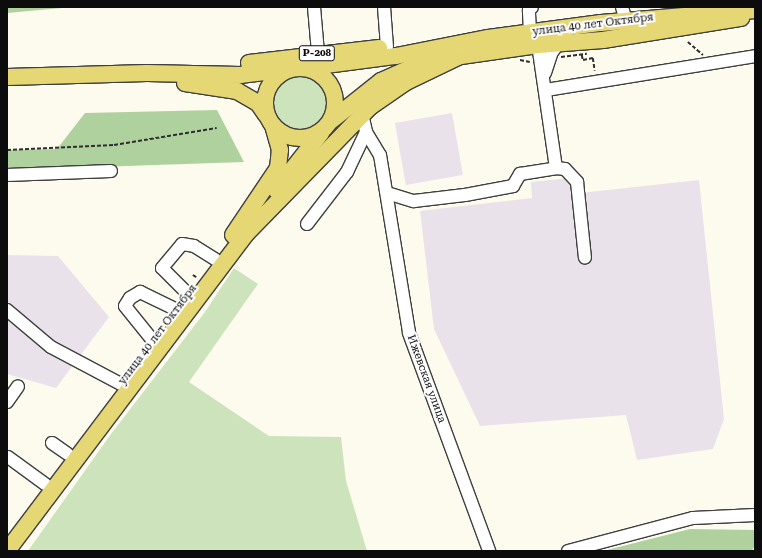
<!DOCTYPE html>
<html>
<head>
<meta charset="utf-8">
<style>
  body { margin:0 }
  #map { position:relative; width:762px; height:558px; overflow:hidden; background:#fdfbee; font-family:"Roboto Serif",serif }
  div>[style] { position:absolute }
  .industrial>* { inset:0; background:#eae2ea; transform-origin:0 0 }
  .green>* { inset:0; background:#cce3bc }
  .round { border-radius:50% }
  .forest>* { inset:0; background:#afd19e }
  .path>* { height:1.5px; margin-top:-0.75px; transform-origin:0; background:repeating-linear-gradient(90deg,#2e2e2e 0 4px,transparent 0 6px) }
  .roads { filter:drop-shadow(1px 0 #3f3f3f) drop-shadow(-1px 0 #3f3f3f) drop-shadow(0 1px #3f3f3f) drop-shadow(0 -1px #3f3f3f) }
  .minor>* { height:12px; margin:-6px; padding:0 6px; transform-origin:6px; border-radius:6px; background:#fff }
  .major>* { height:16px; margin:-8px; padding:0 8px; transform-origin:8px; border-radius:8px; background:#e6d775 }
  .major>.ring { margin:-8px; padding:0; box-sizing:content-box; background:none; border:16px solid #e6d775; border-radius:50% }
  span { translate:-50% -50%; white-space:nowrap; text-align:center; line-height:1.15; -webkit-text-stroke:4px #fff; paint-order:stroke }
  .shield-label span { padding:1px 3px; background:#fff; border:1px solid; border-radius:3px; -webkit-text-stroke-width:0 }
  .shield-label { font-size:10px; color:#0c0c0c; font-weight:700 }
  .street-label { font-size:11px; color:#0c0c0c }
  .frame { position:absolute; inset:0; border:8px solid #0c0c0c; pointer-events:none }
</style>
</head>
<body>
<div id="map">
  <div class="industrial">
    <i style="left:452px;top:113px;width:63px;height:58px;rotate:80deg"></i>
    <i style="clip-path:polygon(569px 178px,571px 194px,699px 180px,724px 419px,713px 449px,637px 460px,626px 415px,480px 426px,434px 329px,420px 211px,532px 198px,531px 182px)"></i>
    <i style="clip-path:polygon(7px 255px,58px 256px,109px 317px,56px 388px,7px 374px)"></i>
  </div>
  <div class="green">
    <i class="round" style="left:270px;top:73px;width:60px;height:60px"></i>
    <i style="clip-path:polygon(234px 268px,258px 284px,189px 382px,269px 436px,341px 437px,346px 481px,367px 551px,28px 551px,111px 434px,205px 312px)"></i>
  </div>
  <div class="forest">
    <i style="clip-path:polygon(7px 7px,73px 7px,7px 13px)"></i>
    <i style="clip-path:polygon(217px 110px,244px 162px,7px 170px,7px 150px,57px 149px,85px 113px)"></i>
    <i style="clip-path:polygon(690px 529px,755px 530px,755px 545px,752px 551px,603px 551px)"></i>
  </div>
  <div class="path">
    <i style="left:688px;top:42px;width:20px;rotate:41deg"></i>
    <i style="left:582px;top:55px;width:5px;rotate:79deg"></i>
    <i style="left:583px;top:60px;width:10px;rotate:-11deg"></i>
    <i style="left:593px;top:58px;width:13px;rotate:81deg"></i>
    <i style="left:561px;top:57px;width:26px;rotate:-7deg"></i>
    <i style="left:520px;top:60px;width:10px;rotate:11deg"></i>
    <i style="left:7px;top:150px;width:107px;rotate:-2.7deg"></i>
    <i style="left:114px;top:145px;width:104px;rotate:-9.4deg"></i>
    <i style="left:193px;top:275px;width:4px;rotate:34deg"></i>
  </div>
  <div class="roads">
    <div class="minor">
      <i style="left:314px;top:7px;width:46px;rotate:85deg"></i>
      <i style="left:384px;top:7px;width:40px;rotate:85.7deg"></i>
      <i style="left:622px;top:7px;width:15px;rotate:74deg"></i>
      <i style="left:530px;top:32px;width:22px;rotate:-93deg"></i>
      <i style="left:529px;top:10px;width:4px;rotate:-45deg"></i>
      <i style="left:545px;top:73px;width:22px;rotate:-72deg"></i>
      <i style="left:552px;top:52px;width:11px;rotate:-52deg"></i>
      <i style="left:546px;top:90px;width:212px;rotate:-9.2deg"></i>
      <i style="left:362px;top:114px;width:18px;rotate:77deg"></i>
      <i style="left:366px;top:132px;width:27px;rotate:59deg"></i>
      <i style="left:380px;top:155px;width:180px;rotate:80.7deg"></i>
      <i style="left:409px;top:333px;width:232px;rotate:69.8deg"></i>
      <i style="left:556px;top:168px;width:9px;rotate:6deg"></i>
      <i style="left:565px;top:169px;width:18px;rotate:47deg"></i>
      <i style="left:577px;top:182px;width:76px;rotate:84deg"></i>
      <i style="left:7px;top:175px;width:104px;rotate:-2.2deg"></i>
      <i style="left:387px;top:193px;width:28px;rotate:17deg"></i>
      <i style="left:414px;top:201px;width:51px;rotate:-6.7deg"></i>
      <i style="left:465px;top:195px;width:49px;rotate:-10.6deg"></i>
      <i style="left:513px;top:186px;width:14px;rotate:-60deg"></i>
      <i style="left:520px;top:174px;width:36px;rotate:-9deg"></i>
      <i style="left:556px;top:168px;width:132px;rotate:-98.3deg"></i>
      <i style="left:307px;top:224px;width:66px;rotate:-52.4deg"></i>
      <i style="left:347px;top:172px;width:44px;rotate:-64.6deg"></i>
      <i style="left:189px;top:295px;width:38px;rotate:-135deg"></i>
      <i style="left:162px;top:268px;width:31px;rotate:-50deg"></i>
      <i style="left:182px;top:244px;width:12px;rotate:9deg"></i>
      <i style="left:194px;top:246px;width:25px;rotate:32deg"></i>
      <i style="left:7px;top:310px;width:57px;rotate:40.1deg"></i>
      <i style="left:51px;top:347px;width:79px;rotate:27.9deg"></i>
      <i style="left:154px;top:342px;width:46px;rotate:-128.9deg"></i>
      <i style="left:125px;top:306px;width:9px;rotate:-58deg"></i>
      <i style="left:130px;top:298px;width:12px;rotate:-31deg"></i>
      <i style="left:140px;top:292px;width:41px;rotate:25.9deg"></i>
      <i style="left:7px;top:402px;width:19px;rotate:-55deg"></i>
      <i style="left:52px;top:443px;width:19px;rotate:35deg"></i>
      <i style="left:8px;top:457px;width:46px;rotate:36.1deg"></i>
      <i style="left:568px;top:551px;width:129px;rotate:-14.8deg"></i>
      <i style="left:693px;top:518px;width:62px;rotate:-2.8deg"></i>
    </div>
    <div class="major">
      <i style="left:249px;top:63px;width:131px;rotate:-6.6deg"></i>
      <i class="ring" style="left:265px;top:68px;width:54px;height:54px"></i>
      <i style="left:303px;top:68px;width:94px;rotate:-7.4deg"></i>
      <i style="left:396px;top:56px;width:94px;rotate:-11.1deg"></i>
      <i style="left:488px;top:38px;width:114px;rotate:-7.6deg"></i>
      <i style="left:601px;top:23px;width:155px;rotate:-4.8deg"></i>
      <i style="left:7px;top:77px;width:140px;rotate:-1.6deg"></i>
      <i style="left:147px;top:73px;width:93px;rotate:1.2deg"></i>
      <i style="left:240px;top:75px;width:50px;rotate:-6.8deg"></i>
      <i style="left:185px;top:83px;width:53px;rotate:8.7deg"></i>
      <i style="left:237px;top:91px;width:24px;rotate:30deg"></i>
      <i style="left:258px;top:103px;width:14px;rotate:56deg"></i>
      <i style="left:332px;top:120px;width:63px;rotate:-38.5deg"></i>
      <i style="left:381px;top:81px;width:49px;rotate:-24deg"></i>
      <i style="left:426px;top:61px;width:113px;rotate:-8.1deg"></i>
      <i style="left:538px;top:45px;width:65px;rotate:-4.4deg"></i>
      <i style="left:603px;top:40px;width:140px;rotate:-9.1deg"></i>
      <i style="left:276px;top:190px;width:73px;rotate:-51.7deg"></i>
      <i style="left:233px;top:235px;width:81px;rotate:-56.1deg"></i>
      <i style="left:278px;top:168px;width:18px;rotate:-84deg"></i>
      <i style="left:280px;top:150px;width:25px;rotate:-106deg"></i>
      <i style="left:7px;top:551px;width:396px;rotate:-53deg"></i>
      <i style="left:245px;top:235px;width:179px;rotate:-45.7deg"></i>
      <i style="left:370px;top:107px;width:44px;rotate:-34.8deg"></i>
      <i style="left:406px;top:82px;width:60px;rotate:-25.7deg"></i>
    </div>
  </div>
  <div class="shield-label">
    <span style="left:317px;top:53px">Р-208</span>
  </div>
  <div class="street-label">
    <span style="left:593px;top:25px;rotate:-7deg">улица 40 лет Октября</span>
    <span style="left:158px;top:335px;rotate:-53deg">улица 40 лет Октября</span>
    <span style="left:426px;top:379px;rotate:70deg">Ижевская улица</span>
  </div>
  <div class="frame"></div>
</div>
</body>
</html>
